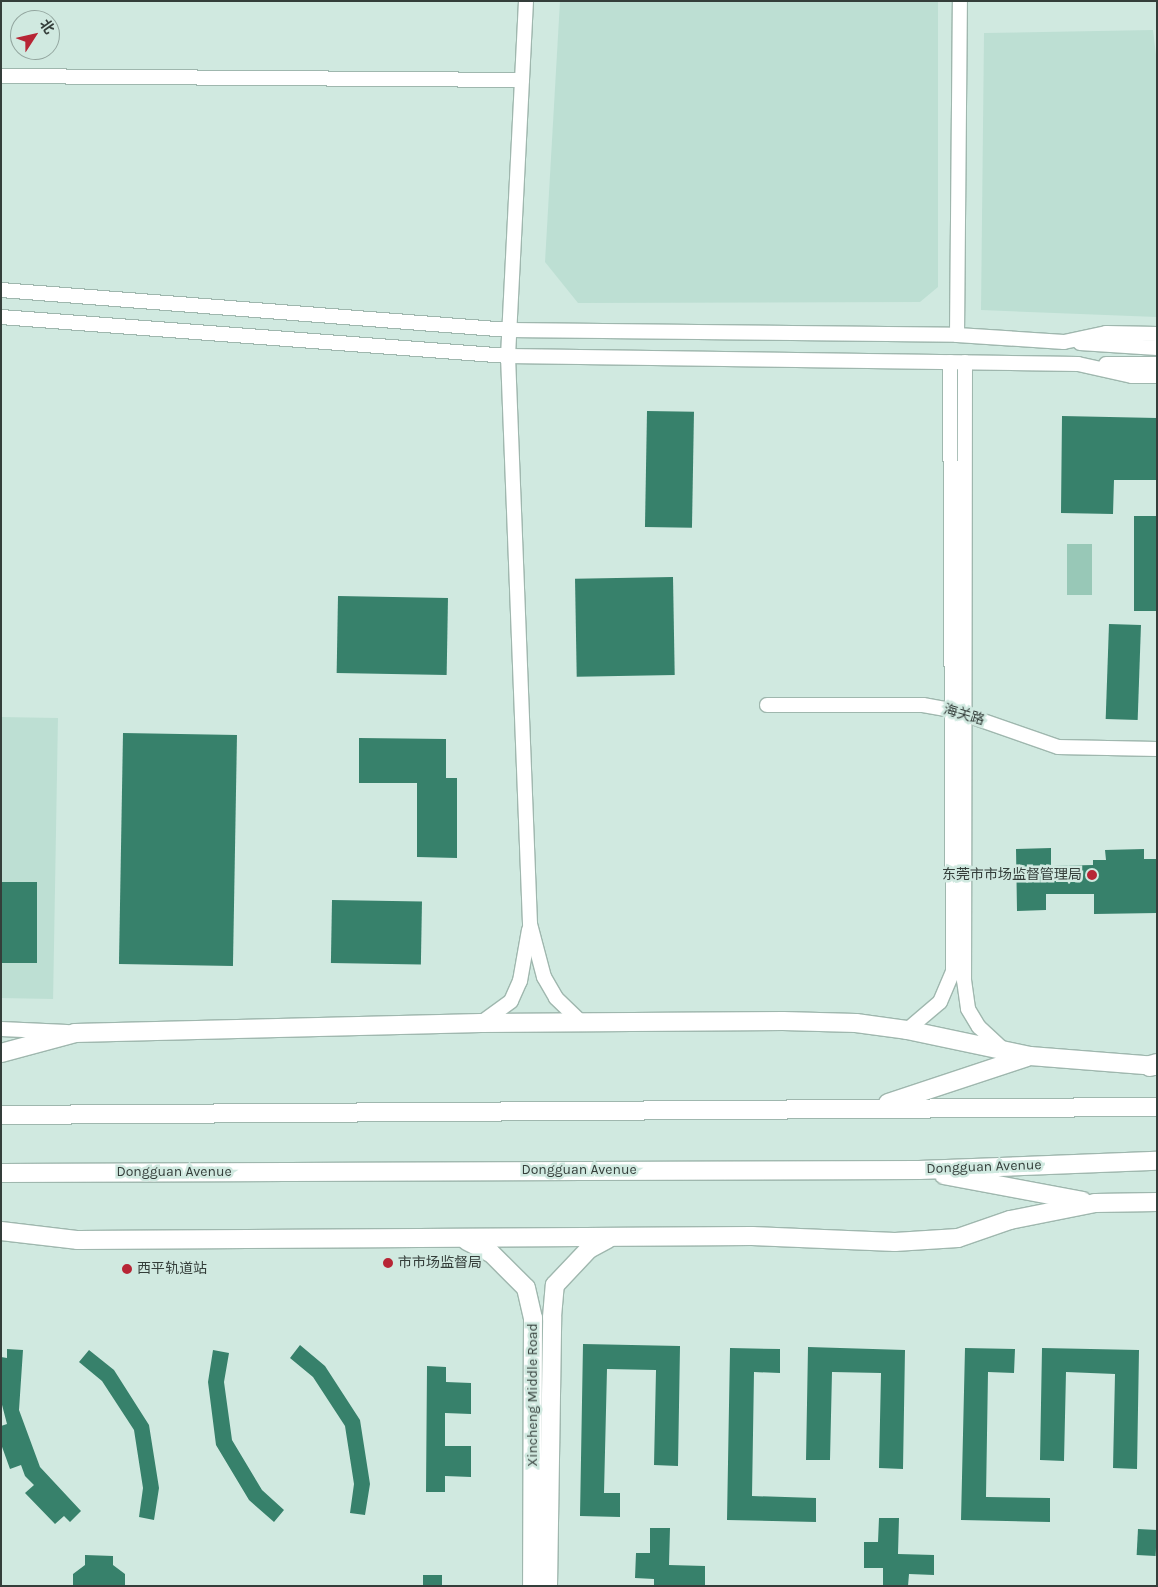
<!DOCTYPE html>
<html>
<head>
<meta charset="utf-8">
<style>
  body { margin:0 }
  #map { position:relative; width:1158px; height:1587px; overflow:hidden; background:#d0e9e0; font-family:Karla,"Noto Sans SC",sans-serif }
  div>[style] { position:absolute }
  .built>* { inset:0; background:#bddfd3; transform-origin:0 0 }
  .green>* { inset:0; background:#98c8b7; transform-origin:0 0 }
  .building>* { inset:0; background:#37816b; transform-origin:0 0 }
  .roads { filter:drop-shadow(1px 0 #9fb7ae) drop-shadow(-1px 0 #9fb7ae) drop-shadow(0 1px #9fb7ae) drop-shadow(0 -1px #9fb7ae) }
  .minor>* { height:14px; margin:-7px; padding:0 7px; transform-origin:7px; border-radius:7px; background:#fff }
  .major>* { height:18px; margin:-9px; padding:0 9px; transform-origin:9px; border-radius:9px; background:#fff }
  .highway>* { height:20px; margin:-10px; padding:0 10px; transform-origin:10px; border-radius:10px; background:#fff }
  .dots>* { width:14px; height:14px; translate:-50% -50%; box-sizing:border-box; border:2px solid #d0e9e0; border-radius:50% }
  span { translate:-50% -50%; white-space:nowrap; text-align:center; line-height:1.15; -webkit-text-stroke:5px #d0e9e0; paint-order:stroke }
  .street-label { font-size:14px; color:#343e3a }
  .poi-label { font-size:14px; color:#343e3a }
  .right { translate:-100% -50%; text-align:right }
  .left { translate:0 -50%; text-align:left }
  .frame { position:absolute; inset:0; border:2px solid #343e3a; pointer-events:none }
  .north { position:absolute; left:10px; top:10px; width:50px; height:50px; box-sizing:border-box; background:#d0e9e0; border:1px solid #92a59e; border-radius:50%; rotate:55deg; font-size:14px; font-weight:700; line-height:20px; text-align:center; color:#343e3a }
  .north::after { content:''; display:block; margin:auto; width:18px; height:22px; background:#b72535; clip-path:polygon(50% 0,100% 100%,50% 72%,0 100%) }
</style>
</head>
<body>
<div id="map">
  <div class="built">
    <i style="clip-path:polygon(560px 1px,938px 1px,938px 287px,920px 302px,578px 303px,545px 262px)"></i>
    <i style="clip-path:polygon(1153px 30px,1157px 63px,1157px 317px,981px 310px,984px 33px)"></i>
    <i style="left:1px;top:717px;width:57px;height:281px;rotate:1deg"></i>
  </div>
  <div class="green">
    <i style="left:1067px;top:544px;width:25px;height:51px"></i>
  </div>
  <div class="building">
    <i style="left:647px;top:411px;width:47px;height:116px;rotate:1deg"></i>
    <i style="clip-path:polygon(1062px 416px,1157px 418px,1157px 480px,1114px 480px,1113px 514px,1061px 513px)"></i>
    <i style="left:1134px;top:516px;width:23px;height:95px"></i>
    <i style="left:673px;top:577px;width:98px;height:98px;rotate:89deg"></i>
    <i style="left:338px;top:596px;width:110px;height:77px;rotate:1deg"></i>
    <i style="left:1109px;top:624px;width:32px;height:95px;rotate:2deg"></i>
    <i style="left:123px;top:733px;width:114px;height:231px;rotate:1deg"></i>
    <i style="clip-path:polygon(359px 738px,446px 739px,446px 778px,457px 778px,457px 858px,417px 857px,417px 783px,359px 783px)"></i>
    <i style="clip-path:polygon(1051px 848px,1051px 866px,1093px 865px,1093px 860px,1106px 860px,1105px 850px,1144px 849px,1144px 859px,1156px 859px,1157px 913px,1094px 914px,1094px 894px,1046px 894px,1046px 910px,1017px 911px,1016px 849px)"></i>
    <i style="left:1px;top:882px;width:36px;height:81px"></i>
    <i style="left:332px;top:900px;width:90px;height:63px;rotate:1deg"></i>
    <i style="clip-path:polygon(583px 1344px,680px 1346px,678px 1466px,654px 1465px,656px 1370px,607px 1369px,604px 1493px,620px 1493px,620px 1517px,580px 1516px)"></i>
    <i style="clip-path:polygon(300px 1345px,325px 1366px,360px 1420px,370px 1484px,365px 1515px,350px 1513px,354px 1484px,345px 1426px,313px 1377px,290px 1358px)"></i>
    <i style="clip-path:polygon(808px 1347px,905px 1350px,903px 1469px,879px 1468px,881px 1373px,832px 1372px,830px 1460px,806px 1460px)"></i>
    <i style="clip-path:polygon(730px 1348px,780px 1349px,780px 1373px,754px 1372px,752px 1496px,816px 1498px,816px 1522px,727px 1520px)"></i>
    <i style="clip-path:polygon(965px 1348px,1015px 1349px,1014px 1373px,988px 1372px,986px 1497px,1050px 1498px,1050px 1522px,961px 1520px)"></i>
    <i style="clip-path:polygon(1042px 1348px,1139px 1350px,1137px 1469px,1113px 1468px,1115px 1374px,1066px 1372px,1064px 1461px,1040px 1460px)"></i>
    <i style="clip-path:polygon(7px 1349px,23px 1350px,19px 1410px,40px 1467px,81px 1511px,70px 1522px,64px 1516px,55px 1524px,25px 1493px,34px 1485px,25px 1476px,21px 1465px,10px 1469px,1px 1444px,1px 1426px,7px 1424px,1px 1401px,1px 1357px,7px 1358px)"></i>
    <i style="clip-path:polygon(89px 1350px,114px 1370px,149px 1425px,159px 1488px,154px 1520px,139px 1517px,143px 1488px,134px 1430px,102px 1381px,79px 1362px)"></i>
    <i style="clip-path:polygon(213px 1350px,229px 1353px,224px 1382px,232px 1440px,262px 1490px,284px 1510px,274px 1522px,249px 1500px,216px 1445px,208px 1382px)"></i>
    <i style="clip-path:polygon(427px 1366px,446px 1367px,446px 1382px,471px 1383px,471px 1414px,445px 1413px,445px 1446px,471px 1446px,471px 1477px,445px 1476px,445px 1492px,426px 1492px)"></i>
    <i style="clip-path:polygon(879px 1518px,899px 1518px,898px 1554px,934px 1555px,934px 1575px,909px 1574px,908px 1586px,883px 1586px,883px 1568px,864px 1568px,864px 1542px,878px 1542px)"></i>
    <i style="clip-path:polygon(650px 1528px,670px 1528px,669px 1565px,705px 1566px,705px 1586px,654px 1586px,654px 1579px,635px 1578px,636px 1553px,650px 1553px)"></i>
    <i style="left:1138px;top:1529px;width:19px;height:26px;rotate:3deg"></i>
    <i style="clip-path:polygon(85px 1555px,113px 1556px,113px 1565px,125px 1574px,125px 1586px,73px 1586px,73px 1574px,85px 1565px)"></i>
    <i style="left:423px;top:1575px;width:19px;height:11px"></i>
  </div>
  <div class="roads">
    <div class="minor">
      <i style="left:526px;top:1px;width:355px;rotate:92.9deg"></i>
      <i style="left:508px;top:356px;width:568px;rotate:87.78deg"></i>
      <i style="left:530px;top:924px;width:55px;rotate:75.2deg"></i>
      <i style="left:544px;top:977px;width:24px;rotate:60deg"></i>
      <i style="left:556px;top:998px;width:35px;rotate:44deg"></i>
      <i style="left:1px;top:76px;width:521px;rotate:0.44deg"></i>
      <i style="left:1px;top:290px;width:510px;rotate:4.5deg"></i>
      <i style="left:509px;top:330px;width:448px;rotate:0.6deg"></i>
      <i style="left:957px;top:335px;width:107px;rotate:3.7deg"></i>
      <i style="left:1064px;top:342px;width:43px;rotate:-12.1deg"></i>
      <i style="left:1106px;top:333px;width:51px;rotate:1.1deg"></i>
      <i style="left:1px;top:317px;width:508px;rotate:4.4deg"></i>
      <i style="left:508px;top:356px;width:570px;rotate:0.8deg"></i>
      <i style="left:1078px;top:364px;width:55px;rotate:12.5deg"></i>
      <i style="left:1132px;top:376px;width:25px"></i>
      <i style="left:957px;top:335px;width:334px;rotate:-89.5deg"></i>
      <i style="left:1080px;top:343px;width:77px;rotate:3.7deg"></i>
      <i style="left:965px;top:362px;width:618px;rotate:90.09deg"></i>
      <i style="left:964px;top:980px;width:29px;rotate:82deg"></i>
      <i style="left:968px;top:1009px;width:21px;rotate:59deg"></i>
      <i style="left:979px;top:1027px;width:35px;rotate:43deg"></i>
      <i style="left:1106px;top:364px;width:51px"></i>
      <i style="left:767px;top:705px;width:156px"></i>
      <i style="left:923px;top:705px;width:29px;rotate:10deg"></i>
      <i style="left:952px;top:710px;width:112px;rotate:19.2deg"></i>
      <i style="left:1058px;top:747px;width:99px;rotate:1.2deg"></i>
      <i style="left:481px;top:1023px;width:37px;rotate:-36deg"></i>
      <i style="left:511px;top:1001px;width:22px;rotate:-66deg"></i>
      <i style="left:520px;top:981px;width:52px;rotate:-80deg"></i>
      <i style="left:1px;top:1029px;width:66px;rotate:2.6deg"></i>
      <i style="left:907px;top:1030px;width:43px;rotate:-40.3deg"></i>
      <i style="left:940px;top:1002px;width:34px;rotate:-67deg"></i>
      <i style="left:953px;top:971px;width:609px;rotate:-90.28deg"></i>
    </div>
    <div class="major">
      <i style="left:1px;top:1053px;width:77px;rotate:-15.1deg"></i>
      <i style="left:75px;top:1033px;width:406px;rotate:-1.4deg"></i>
      <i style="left:481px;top:1023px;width:302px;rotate:-0.4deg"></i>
      <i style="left:783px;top:1021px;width:73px;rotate:1.6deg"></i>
      <i style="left:856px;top:1023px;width:51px;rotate:7.8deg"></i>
      <i style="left:907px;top:1030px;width:126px;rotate:11.9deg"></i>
      <i style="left:1030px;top:1056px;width:127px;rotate:4.5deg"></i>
      <i style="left:888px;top:1103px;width:146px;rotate:-18.3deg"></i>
      <i style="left:1px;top:1115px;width:1156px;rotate:-0.4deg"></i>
      <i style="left:1px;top:1173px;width:918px;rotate:-0.19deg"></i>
      <i style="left:919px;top:1170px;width:238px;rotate:-2.2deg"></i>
      <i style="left:944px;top:1175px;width:141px;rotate:10.6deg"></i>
      <i style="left:1px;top:1231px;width:78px;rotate:6.7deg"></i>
      <i style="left:78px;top:1240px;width:674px;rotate:-0.34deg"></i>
      <i style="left:752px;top:1236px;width:143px;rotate:2.4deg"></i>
      <i style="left:895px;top:1242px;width:63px;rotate:-3.6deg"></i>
      <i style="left:958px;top:1238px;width:55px;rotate:-19.1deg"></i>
      <i style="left:1010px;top:1220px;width:87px;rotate:-11.3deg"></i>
      <i style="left:1095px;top:1203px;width:62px;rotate:-0.9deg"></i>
      <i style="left:467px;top:1241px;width:27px;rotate:27deg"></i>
      <i style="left:491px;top:1253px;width:49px;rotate:45deg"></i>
      <i style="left:526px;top:1288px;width:31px;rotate:77deg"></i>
      <i style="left:533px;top:1318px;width:268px;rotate:90.2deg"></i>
      <i style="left:548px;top:1586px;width:269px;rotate:-89.1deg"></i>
      <i style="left:552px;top:1317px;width:32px;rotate:-85deg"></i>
      <i style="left:555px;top:1285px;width:50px;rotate:-46.6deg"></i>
      <i style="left:589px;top:1249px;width:21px;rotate:-28deg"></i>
    </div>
    <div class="highway">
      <i style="left:1150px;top:1066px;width:7px;rotate:-16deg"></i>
    </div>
  </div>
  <div class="dots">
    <i style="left:1092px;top:875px;background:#b72535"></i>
    <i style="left:388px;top:1263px;background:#b72535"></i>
    <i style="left:127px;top:1269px;background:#b72535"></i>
  </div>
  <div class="street-label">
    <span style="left:964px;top:715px;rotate:16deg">海关路</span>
    <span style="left:984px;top:1167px;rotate:-2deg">Dongguan Avenue</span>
    <span style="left:579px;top:1170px">Dongguan Avenue</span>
    <span style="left:174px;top:1172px">Dongguan Avenue</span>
    <span style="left:533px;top:1395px;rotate:-90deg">Xincheng Middle Road</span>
  </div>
  <div class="poi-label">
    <span class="right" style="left:1082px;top:875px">东莞市市场监督管理局</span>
    <span class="left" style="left:398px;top:1263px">市市场监督局</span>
    <span class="left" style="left:137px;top:1269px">西平轨道站</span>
  </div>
  <div class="frame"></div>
  <div class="north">北</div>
</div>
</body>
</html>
